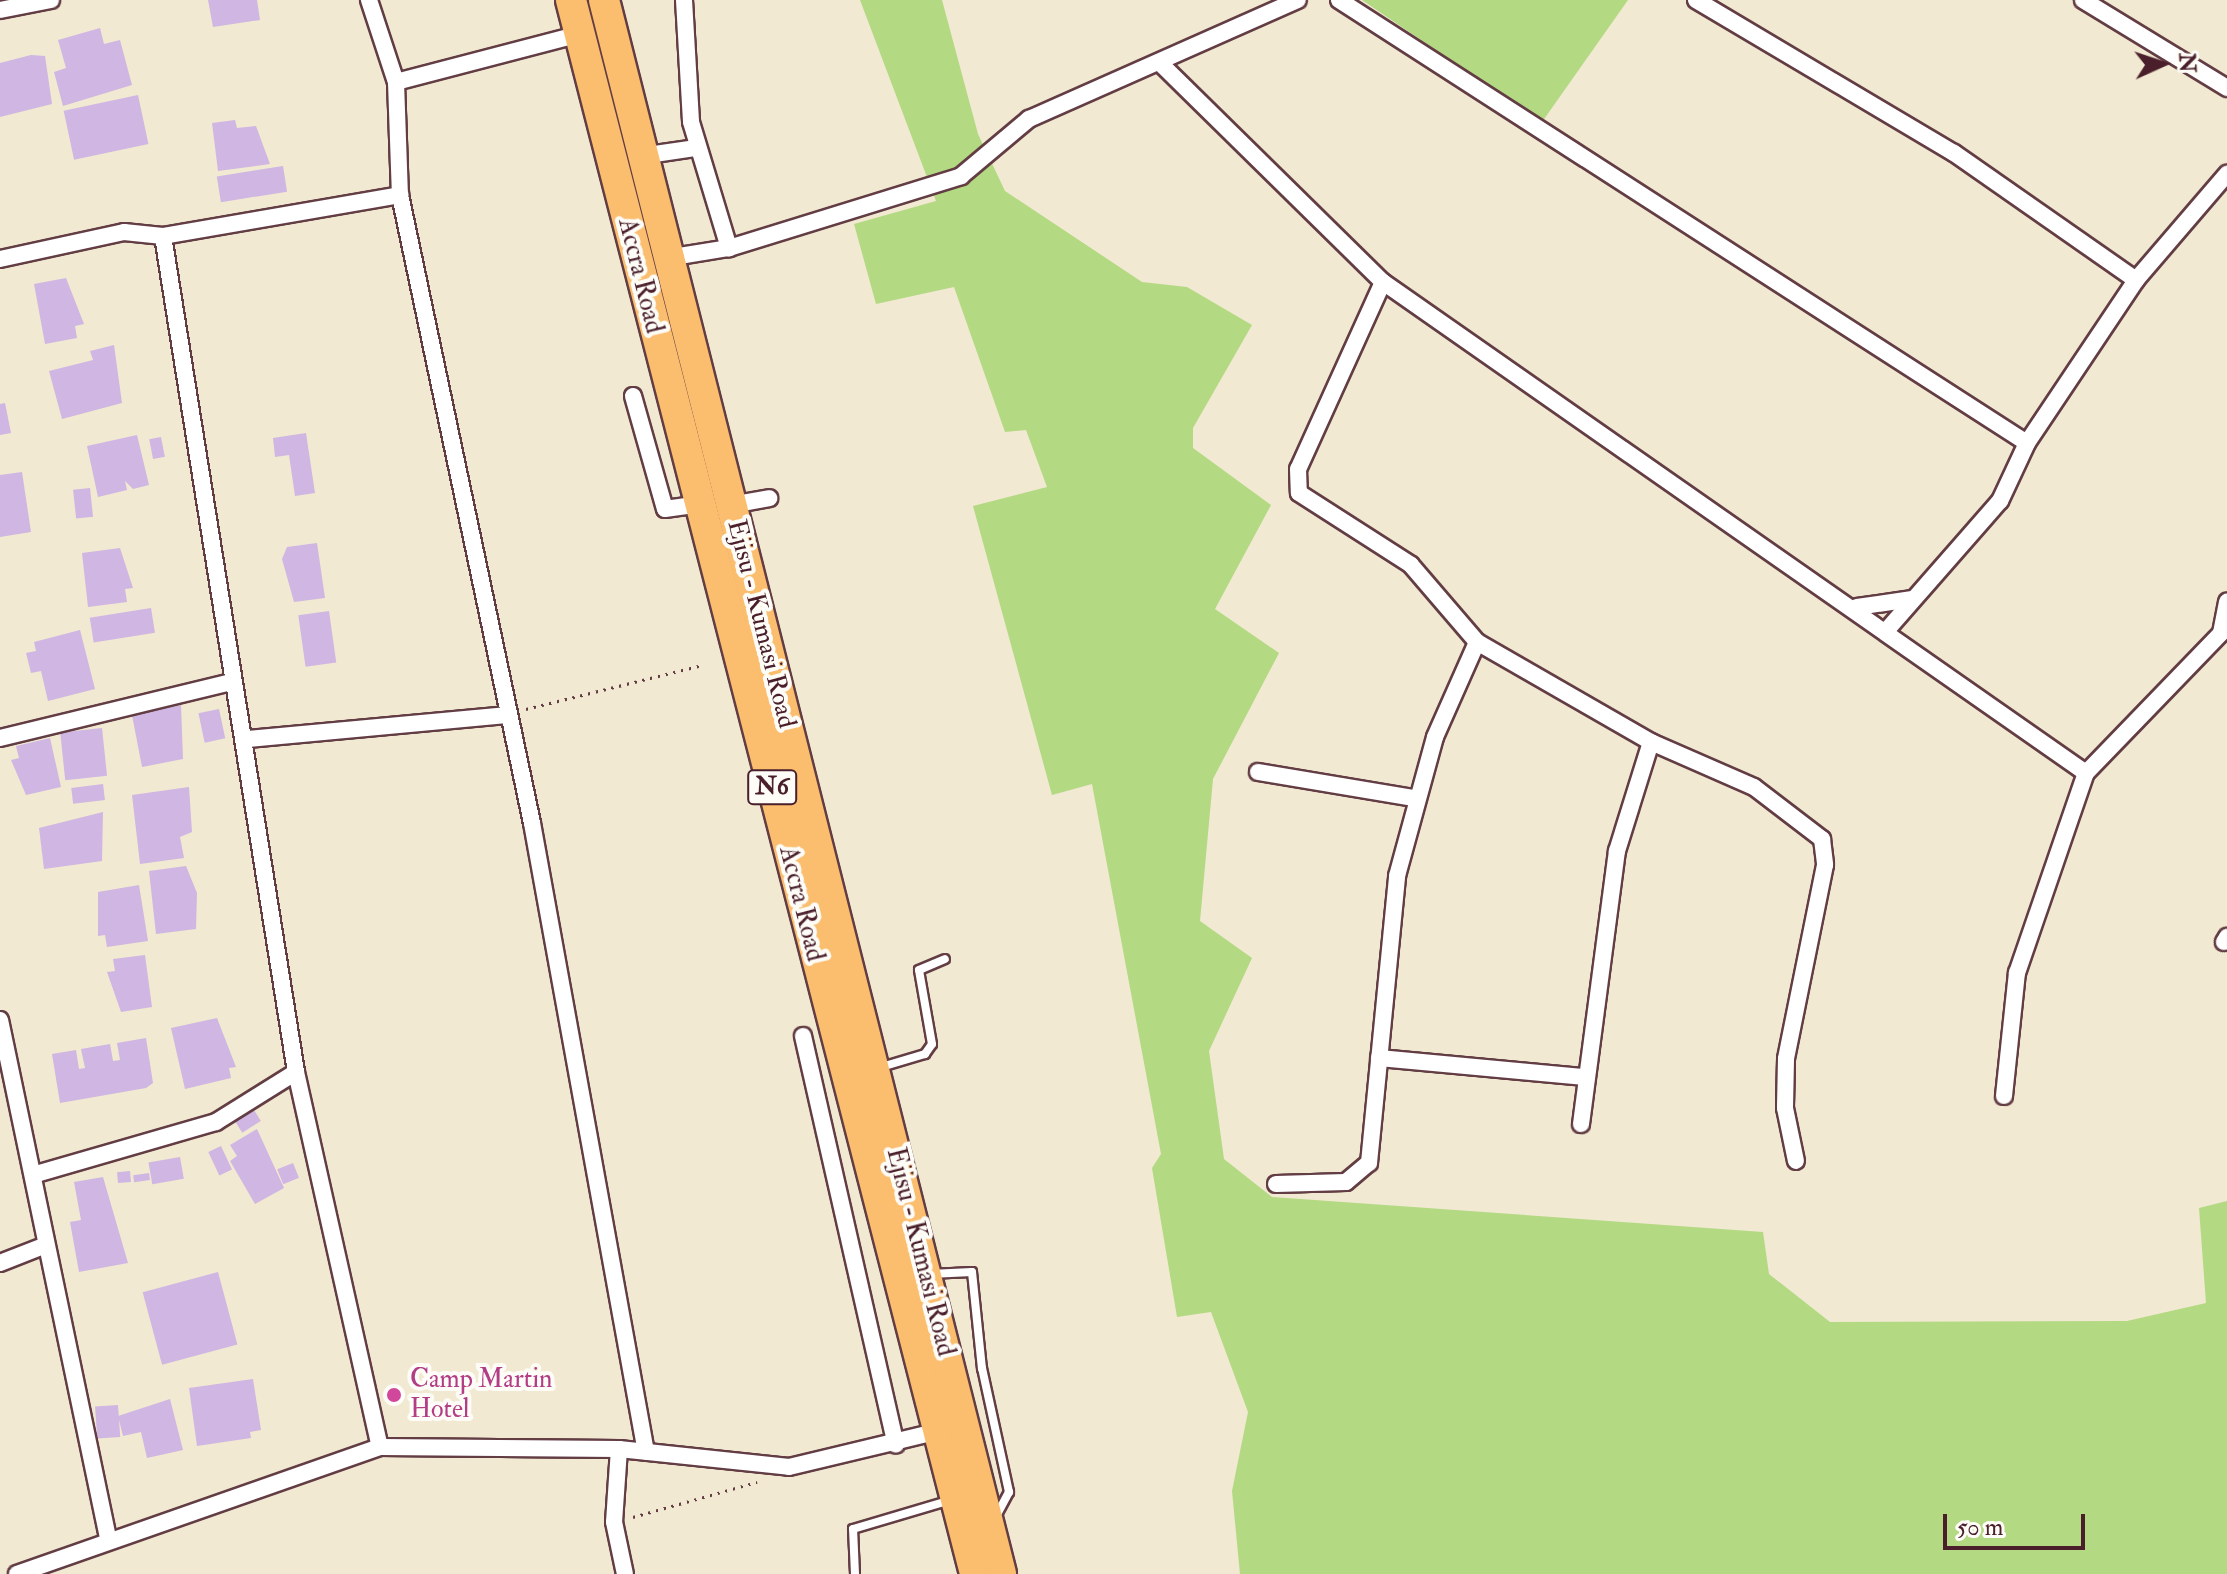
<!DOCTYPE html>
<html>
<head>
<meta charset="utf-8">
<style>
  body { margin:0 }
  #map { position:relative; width:2227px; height:1574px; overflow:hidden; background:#f1e9d1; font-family:"IM FELL Double Pica",serif }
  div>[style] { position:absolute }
  .green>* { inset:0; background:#b3d983 }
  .building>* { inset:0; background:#cfb6e3; transform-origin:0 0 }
  .path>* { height:3px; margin-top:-1.5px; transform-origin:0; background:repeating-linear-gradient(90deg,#633d44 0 2px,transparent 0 8px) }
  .roads { filter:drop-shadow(2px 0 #633d44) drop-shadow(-2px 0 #633d44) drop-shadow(0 2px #633d44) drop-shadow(0 -2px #633d44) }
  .lane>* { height:8px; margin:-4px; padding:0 4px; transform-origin:4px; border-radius:4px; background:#fff }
  .street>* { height:16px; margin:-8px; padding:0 8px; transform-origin:8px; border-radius:8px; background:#fff }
  .highway>* { height:30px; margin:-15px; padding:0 15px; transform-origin:15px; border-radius:15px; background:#fbbd6e }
  .dots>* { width:22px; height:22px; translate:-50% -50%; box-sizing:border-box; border:4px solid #fdfcf7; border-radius:50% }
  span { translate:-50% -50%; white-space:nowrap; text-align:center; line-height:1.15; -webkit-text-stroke:8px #fdfcf7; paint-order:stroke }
  .shield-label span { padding:2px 6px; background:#fdfcf7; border:2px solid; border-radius:6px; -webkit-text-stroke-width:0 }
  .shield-label { font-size:24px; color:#4a1f2b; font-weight:700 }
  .street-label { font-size:26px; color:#4a1f2b }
  .hotel-label { font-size:26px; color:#b23c85 }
  .left { translate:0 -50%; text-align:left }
  .north { position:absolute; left:2123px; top:24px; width:80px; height:80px; -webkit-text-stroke:6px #fdfcf7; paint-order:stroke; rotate:87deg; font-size:22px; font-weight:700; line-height:32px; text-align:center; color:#4a1f2b }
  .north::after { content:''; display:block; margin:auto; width:28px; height:36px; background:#4a1f2b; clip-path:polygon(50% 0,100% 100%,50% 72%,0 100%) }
  .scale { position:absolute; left:1943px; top:1514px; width:142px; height:36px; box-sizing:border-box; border:4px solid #4a1f2b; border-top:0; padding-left:10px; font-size:24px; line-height:28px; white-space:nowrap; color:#4a1f2b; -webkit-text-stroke:6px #fdfcf7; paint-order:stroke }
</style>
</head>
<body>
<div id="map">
  <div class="green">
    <i style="clip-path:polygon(860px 0,942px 0,978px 134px,1005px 191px,1142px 282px,1187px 287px,1252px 325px,1193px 428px,1193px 448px,1271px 505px,1215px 609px,1279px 653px,1213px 779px,1200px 921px,1252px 958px,1209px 1051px,1224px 1159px,1272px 1197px,1763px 1232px,1769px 1274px,1830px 1322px,2127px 1321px,2206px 1303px,2199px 1208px,2227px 1201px,2227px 1574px,1240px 1574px,1232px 1491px,1248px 1412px,1211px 1312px,1177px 1317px,1152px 1168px,1161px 1154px,1092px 784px,1052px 795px,973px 506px,1047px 487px,1026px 430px,1005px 432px,954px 287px,876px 304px,854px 224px,936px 201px)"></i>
    <i style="clip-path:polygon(1362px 0,1628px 0,1542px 122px)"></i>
  </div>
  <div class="building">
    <i style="clip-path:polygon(208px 0,257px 0,260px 20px,213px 27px)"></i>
    <i style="clip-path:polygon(100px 28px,104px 44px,120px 40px,132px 85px,63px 106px,54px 72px,66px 68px,58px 40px)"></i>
    <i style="clip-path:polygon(31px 55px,45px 56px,52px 104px,0 117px,0 63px)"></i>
    <i style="left:138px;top:95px;width:50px;height:76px;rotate:78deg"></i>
    <i style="clip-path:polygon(235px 120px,237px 128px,256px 126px,270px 164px,218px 171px,212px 123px)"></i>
    <i style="left:283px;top:166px;width:26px;height:67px;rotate:81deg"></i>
    <i style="clip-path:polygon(66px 278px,84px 324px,75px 326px,77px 338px,45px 344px,34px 284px)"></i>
    <i style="clip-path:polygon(114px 345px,122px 403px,62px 419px,49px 371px,93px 360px,90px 351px)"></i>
    <i style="clip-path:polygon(5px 403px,11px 433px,0 435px,0 404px)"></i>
    <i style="clip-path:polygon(306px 433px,315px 493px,295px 496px,289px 455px,275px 457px,273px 438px)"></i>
    <i style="clip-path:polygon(137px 435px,149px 485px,133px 489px,125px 481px,127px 490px,98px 497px,87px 446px)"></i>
    <i style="left:161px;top:437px;width:20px;height:12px;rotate:79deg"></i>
    <i style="clip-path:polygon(22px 472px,31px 532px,0 537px,0 475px)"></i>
    <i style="left:90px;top:488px;width:29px;height:17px;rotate:84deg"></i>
    <i style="clip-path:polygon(317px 543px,325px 598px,294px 602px,282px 559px,287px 547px)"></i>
    <i style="clip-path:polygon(120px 548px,133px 588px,125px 589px,127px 602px,88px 607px,82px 553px)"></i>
    <i style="left:151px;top:608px;width:25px;height:62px;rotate:81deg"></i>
    <i style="left:329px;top:611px;width:52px;height:31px;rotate:82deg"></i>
    <i style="clip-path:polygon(80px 630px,95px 689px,48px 701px,41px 671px,31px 673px,26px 653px,36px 651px,34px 642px)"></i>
    <i style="clip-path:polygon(181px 705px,183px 759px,142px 767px,132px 715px)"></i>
    <i style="left:219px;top:709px;width:30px;height:21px;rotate:78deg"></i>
    <i style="left:102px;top:728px;width:48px;height:42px;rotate:84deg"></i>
    <i style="clip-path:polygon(50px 738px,61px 787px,26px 795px,11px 760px,19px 758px,16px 746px)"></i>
    <i style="left:103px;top:784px;width:16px;height:32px;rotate:83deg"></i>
    <i style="clip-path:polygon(189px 787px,192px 832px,180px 837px,184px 858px,140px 864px,132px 795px)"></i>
    <i style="clip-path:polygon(103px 812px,102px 861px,44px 869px,39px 828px)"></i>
    <i style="clip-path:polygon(186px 866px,197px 893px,196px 929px,156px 934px,149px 871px)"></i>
    <i style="clip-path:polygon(139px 885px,148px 941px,107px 947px,105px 935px,98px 936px,98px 892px)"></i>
    <i style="clip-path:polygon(145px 955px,152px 1007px,121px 1012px,107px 972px,115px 971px,113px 959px)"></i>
    <i style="clip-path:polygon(217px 1018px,236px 1067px,229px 1068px,231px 1078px,185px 1089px,171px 1028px)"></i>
    <i style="clip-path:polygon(146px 1038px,153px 1083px,146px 1088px,60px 1103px,52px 1054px,76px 1050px,79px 1069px,85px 1068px,81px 1049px,110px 1044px,113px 1061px,120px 1060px,117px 1043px)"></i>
    <i style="left:254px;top:1110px;width:13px;height:22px;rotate:58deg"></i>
    <i style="clip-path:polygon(257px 1129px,284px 1188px,255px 1204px,230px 1161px,237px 1156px,230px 1145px)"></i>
    <i style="left:221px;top:1146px;width:26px;height:14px;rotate:65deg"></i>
    <i style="left:180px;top:1157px;width:22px;height:32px;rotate:80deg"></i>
    <i style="left:293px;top:1163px;width:16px;height:17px;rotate:68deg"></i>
    <i style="left:130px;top:1171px;width:11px;height:13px;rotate:85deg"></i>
    <i style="left:149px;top:1173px;width:7px;height:16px;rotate:82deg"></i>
    <i style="clip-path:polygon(103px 1177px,128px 1263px,79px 1272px,70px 1222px,81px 1220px,74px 1182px)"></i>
    <i style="left:218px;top:1272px;width:75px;height:78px;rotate:75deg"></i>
    <i style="clip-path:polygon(253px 1379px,261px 1430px,250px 1432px,251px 1438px,197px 1446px,189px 1388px)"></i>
    <i style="clip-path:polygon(170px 1399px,183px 1450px,147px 1458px,141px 1432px,123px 1436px,118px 1416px)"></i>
    <i style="left:118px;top:1405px;width:32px;height:23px;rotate:86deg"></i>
  </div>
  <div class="path">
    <i style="left:526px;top:709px;width:182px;rotate:-14deg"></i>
    <i style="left:633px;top:1517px;width:129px;rotate:-15.8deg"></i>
  </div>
  <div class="roads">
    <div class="lane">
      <i style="left:878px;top:1068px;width:49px;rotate:-16.6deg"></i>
      <i style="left:925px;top:1054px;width:12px;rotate:-55deg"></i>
      <i style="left:932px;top:1044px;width:75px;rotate:-100deg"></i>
      <i style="left:919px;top:970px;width:28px;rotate:-23deg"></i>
      <i style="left:930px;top:1274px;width:42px;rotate:-2.7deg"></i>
      <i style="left:972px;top:1272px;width:97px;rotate:84.1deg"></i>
      <i style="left:982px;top:1368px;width:127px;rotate:77.7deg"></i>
      <i style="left:1009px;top:1492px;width:30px;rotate:118deg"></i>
      <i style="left:855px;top:1574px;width:45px;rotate:-92.5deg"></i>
      <i style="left:853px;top:1529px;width:102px;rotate:-16.5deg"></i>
    </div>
    <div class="street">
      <i style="left:369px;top:0;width:86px;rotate:71.8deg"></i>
      <i style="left:396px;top:82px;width:113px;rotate:88deg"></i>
      <i style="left:400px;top:195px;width:642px;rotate:78.13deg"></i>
      <i style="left:532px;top:823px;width:639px;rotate:79.73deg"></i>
      <i style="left:684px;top:0;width:122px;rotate:86.7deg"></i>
      <i style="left:691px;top:122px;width:132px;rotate:73.2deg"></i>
      <i style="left:1339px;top:0;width:818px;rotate:32.78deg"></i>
      <i style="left:1696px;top:0;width:300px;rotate:30.7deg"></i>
      <i style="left:1954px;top:153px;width:222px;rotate:34.9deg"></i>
      <i style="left:2083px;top:0;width:169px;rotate:31.4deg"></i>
      <i style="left:0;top:10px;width:52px;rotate:-11.1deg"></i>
      <i style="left:1161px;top:64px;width:311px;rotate:44.5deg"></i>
      <i style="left:1383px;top:282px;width:857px;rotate:34.93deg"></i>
      <i style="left:396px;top:82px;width:190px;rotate:-14.6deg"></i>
      <i style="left:641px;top:156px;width:56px;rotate:-8.3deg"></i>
      <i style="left:163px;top:236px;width:847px;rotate:80.96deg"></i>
      <i style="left:296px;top:1072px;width:384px;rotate:77.4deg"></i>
      <i style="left:667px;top:258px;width:63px;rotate:-9.2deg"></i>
      <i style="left:729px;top:248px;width:243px;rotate:-17.2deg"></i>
      <i style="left:961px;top:176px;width:89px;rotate:-40deg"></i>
      <i style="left:1029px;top:119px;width:294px;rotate:-23.9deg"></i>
      <i style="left:0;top:259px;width:127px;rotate:-12.3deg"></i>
      <i style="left:124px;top:232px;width:39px;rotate:6deg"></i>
      <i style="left:163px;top:236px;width:241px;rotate:-9.8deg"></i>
      <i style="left:1383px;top:282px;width:205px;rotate:114.4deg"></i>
      <i style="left:1298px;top:469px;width:24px;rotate:88deg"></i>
      <i style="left:1299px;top:493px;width:133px;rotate:32.7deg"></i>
      <i style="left:1411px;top:565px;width:101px;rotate:49.4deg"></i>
      <i style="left:1477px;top:642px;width:201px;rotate:29.9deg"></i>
      <i style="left:1651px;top:742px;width:112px;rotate:23.6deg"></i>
      <i style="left:1754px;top:787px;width:86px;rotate:37.4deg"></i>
      <i style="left:1822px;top:839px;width:26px;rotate:83deg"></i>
      <i style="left:1825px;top:865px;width:198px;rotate:101.4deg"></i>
      <i style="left:1786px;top:1059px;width:49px;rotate:91.2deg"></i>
      <i style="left:1785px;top:1108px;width:54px;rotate:78.3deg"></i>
      <i style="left:633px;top:396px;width:117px;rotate:74.2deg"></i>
      <i style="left:665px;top:509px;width:36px;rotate:-8deg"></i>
      <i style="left:731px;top:505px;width:39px;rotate:-10deg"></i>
      <i style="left:1857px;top:607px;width:56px;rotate:-8.3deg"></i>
      <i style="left:1886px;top:631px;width:173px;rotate:-48.8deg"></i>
      <i style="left:2000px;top:501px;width:64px;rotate:-65deg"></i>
      <i style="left:2027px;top:443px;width:196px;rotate:-56.2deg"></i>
      <i style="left:2136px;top:280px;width:140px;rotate:-49.4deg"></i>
      <i style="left:0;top:738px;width:238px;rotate:-13.6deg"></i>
      <i style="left:248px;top:739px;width:261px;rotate:-5.3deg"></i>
      <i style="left:1258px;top:772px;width:158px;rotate:9.5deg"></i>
      <i style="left:2224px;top:942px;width:6px;rotate:-59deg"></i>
      <i style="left:0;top:1020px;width:529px;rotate:78.22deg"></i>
      <i style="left:803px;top:1036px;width:419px;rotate:77.2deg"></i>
      <i style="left:1379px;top:1058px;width:207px;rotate:5.3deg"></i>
      <i style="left:2004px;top:1096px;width:124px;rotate:-84deg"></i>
      <i style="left:2017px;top:973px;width:212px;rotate:-71deg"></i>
      <i style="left:2086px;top:773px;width:194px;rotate:-46deg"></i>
      <i style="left:2221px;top:633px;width:32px;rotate:-79deg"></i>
      <i style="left:1581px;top:1124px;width:275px;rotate:-82.5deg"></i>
      <i style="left:1617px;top:851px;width:114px;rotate:-72.7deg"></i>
      <i style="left:36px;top:1174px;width:187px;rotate:-16.1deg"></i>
      <i style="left:216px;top:1122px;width:94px;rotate:-32deg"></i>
      <i style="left:1276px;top:1184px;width:70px;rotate:-1.6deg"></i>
      <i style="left:1346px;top:1182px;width:30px;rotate:-40deg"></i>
      <i style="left:1369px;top:1163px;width:288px;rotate:-84.4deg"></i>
      <i style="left:1397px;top:876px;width:144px;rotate:-74.7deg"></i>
      <i style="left:1435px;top:737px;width:104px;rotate:-66.1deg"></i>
      <i style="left:0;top:1263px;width:49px;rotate:-21.4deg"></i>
      <i style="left:619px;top:1449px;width:73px;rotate:93.9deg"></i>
      <i style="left:614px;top:1522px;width:53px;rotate:78.1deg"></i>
      <i style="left:17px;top:1574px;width:385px;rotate:-19.3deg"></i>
      <i style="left:380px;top:1447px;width:239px;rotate:0.5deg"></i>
      <i style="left:619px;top:1449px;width:171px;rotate:6deg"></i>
      <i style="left:789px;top:1467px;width:150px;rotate:-13.5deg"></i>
    </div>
    <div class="highway">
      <i style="left:571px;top:0;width:1625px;rotate:75.6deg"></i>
      <i style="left:604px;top:0;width:1623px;rotate:75.84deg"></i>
    </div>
  </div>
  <div class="dots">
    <i style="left:394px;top:1395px;background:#d1479c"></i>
  </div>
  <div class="shield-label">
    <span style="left:772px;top:787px">N6</span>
  </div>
  <div class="street-label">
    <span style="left:640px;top:276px;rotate:76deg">Accra Road</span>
    <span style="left:761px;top:624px;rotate:76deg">Ejisu - Kumasi Road</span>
    <span style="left:801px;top:904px;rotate:76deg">Accra Road</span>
    <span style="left:920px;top:1252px;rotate:76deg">Ejisu - Kumasi Road</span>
  </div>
  <div class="hotel-label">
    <span class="left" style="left:410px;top:1395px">Camp Martin<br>Hotel</span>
  </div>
  <div class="north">N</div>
  <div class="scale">50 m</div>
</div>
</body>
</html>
